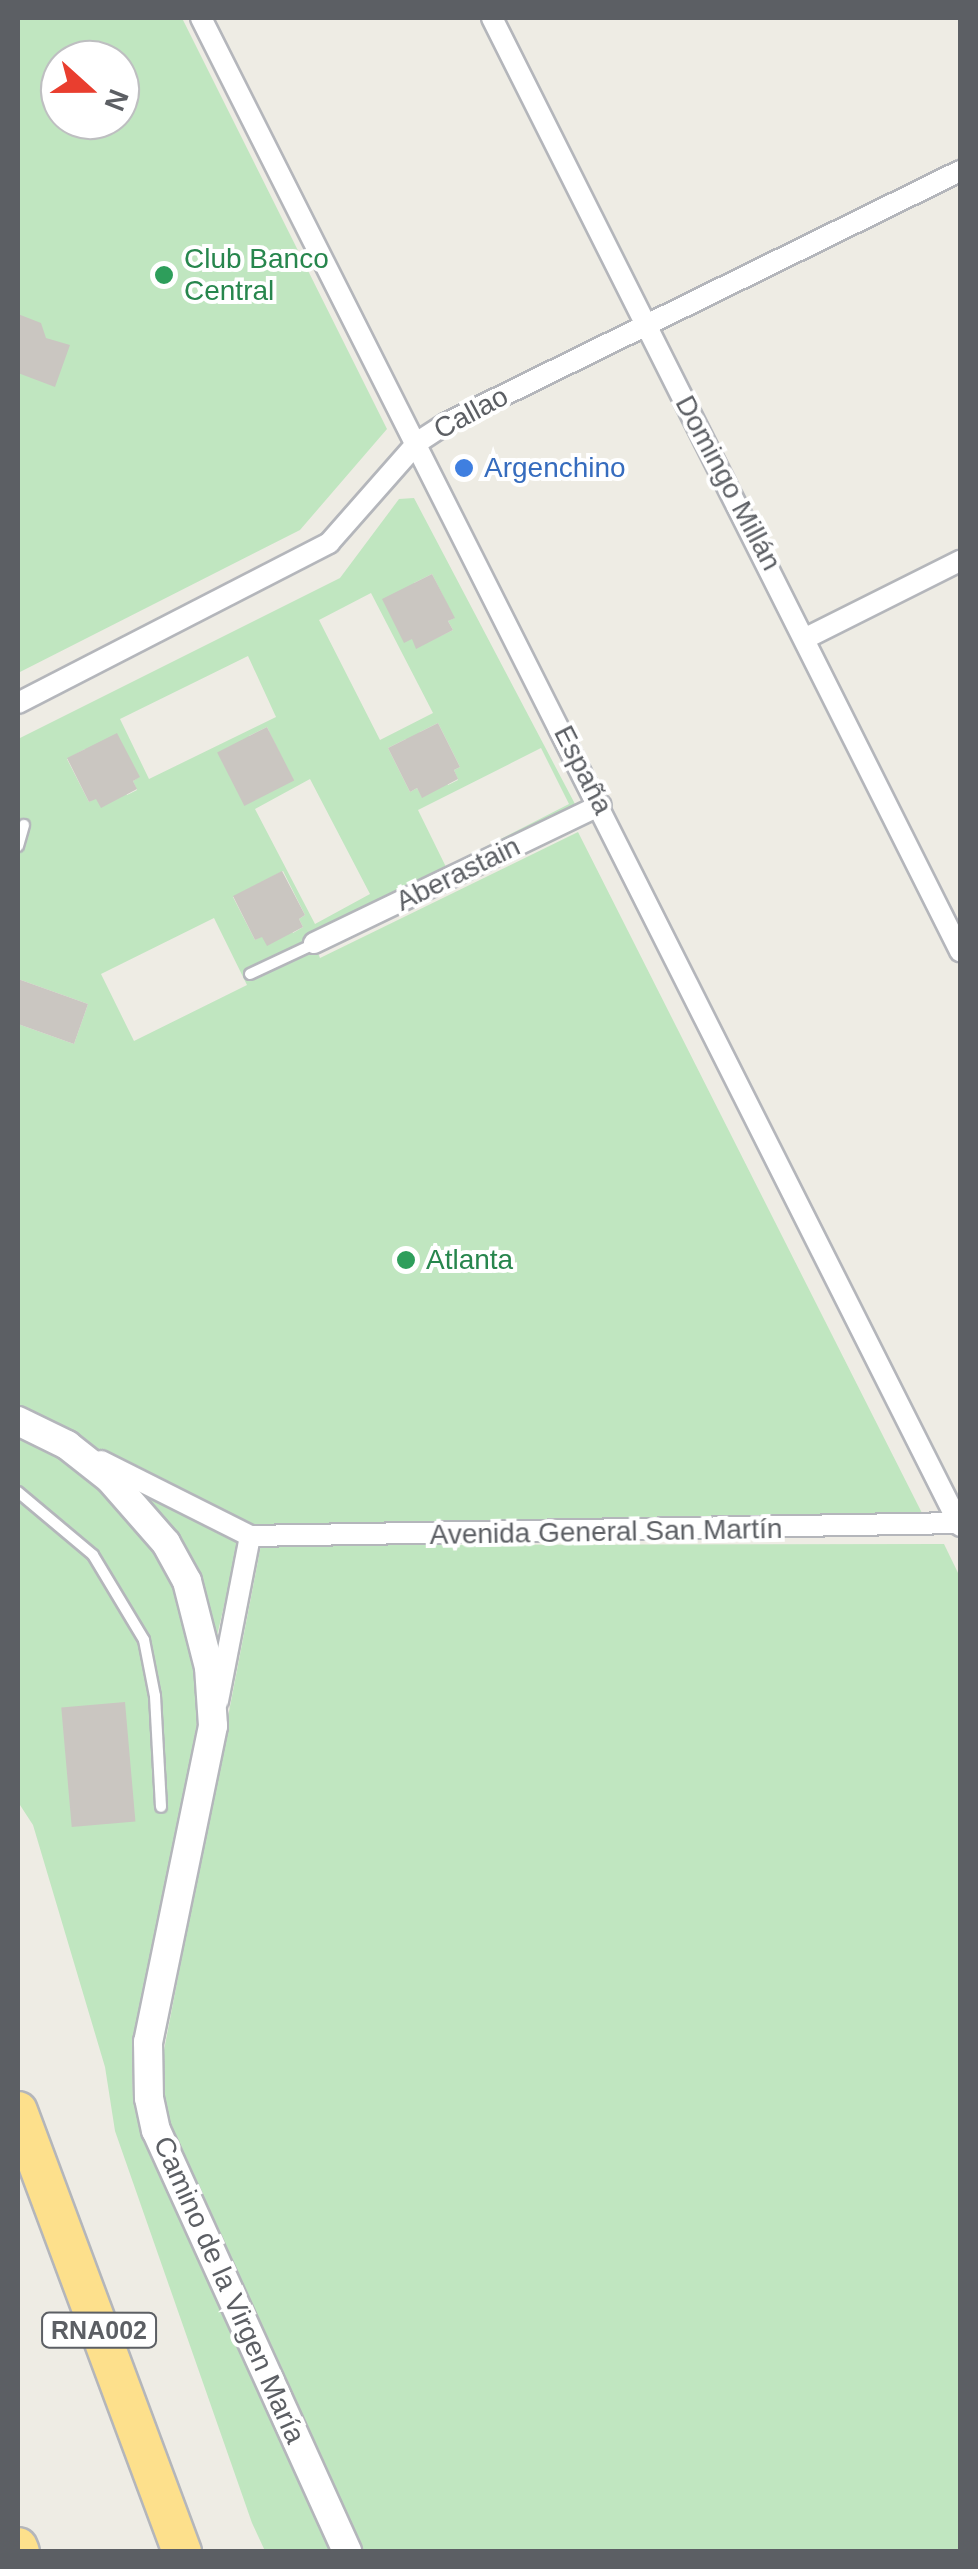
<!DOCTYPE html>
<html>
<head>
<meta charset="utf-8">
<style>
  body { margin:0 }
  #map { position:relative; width:978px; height:2569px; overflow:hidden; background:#eeece4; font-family:Arial,sans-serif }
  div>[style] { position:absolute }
  .green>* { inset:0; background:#c0e6c0 }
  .building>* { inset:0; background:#cac6c1; transform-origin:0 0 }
  .roads { filter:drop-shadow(2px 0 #b4b6bb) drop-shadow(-2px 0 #b4b6bb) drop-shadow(0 2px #b4b6bb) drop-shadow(0 -2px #b4b6bb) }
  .service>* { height:10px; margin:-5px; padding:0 5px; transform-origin:5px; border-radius:5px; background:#fff }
  .minor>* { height:20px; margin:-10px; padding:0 10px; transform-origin:10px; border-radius:10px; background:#fff }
  .tertiary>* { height:28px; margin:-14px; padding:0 14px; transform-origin:14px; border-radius:14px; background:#fff }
  .motorway>* { height:38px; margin:-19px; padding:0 19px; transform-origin:19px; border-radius:19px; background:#fde08c }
  .dots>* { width:28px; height:28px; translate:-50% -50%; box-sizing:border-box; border:5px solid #fff; border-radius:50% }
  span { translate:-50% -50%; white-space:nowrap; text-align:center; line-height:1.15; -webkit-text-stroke:8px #fff; paint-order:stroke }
  .shield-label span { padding:2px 8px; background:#fff; border:2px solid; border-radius:8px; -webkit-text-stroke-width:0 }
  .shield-label { font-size:25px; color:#5c5f64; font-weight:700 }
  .leisure-label { font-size:28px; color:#27864d }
  .left { translate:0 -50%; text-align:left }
  .street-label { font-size:28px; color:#5c5f64 }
  .shop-label { font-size:28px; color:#366cbe }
  .frame { position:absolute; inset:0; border:20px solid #5c5f64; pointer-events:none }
  .north { position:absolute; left:40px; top:40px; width:100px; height:100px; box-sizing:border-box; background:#fff; border:2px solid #bebfc1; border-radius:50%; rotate:111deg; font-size:28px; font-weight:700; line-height:40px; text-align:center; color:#5c5f64 }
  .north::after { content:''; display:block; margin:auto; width:35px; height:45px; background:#e93e2f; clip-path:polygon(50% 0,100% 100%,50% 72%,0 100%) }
</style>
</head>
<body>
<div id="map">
  <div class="green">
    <i style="clip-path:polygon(evenodd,18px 18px,182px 18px,387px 429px,300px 530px,18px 673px,18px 18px,60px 60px,120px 60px,120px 120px,60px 120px,60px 60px)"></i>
    <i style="clip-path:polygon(evenodd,414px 498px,575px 804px,312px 938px,320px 958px,578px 832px,924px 1517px,258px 1528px,18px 1410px,18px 1024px,74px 1044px,88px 1004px,18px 979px,18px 739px,340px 578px,399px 499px,414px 498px,432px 574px,454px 618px,448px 621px,453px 630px,416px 648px,414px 583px,432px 574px,414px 498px,371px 593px,433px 713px,380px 740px,319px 620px,371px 593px,414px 498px,248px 656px,276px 717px,149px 779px,120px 719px,248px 656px,414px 498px,438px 723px,460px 767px,454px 770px,458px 780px,448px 785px,442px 774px,422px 797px,417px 788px,410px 792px,388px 748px,406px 739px,411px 748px,420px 732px,438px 723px,414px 498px,267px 727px,293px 781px,253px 746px,249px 736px,267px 727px,414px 498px,541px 748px,569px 804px,446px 867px,418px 810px,541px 748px,414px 498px,85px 749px,139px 777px,133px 781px,137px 790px,127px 795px,121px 784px,89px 802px,67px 759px,85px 749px,414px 498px,310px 779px,370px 894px,315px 924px,255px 809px,310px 779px,414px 498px,283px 871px,305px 915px,299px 919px,303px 927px,293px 933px,287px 922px,255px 940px,233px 897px,283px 871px,414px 498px,214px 918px,247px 985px,134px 1041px,101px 974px,214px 918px)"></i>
    <i style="clip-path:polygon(18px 1435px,68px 1458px,131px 1512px,171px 1572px,199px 1671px,197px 1723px,132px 2068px,133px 2099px,139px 2128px,337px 2551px,265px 2551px,252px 2523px,115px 2131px,105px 2067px,33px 1825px,18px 1802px)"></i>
    <i style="clip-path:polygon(146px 1495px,239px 1541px,217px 1636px,189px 1554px)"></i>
    <i style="clip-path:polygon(944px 1544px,960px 1577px,960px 2551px,361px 2551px,168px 2127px,160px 2071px,261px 1545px)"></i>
  </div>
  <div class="building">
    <i style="clip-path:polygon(18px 314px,41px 323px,46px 338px,70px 345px,55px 387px,18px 373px)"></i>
    <i style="clip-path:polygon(432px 574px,455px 618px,448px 621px,453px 630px,416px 649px,412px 639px,404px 643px,382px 599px)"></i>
    <i style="clip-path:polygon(438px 723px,460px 767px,454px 770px,458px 779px,422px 798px,417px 788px,410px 792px,388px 748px)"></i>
    <i style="left:267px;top:727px;width:60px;height:56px;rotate:63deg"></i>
    <i style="clip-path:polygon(117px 733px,140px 777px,133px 781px,137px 789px,101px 808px,96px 799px,89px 802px,67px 758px)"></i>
    <i style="clip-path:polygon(282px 871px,305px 915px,299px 919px,303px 927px,267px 946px,262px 937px,255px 940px,233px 896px)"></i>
    <i style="clip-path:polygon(18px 979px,88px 1004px,74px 1044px,18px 1024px)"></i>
    <i style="left:125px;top:1702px;width:120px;height:64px;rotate:85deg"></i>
  </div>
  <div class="roads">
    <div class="service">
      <i style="left:18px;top:846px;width:22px;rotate:-74deg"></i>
      <i style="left:250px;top:974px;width:71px;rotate:-25.1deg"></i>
      <i style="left:18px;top:1492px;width:98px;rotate:40deg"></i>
      <i style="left:93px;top:1555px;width:99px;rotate:59deg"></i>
      <i style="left:144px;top:1640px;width:57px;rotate:78.9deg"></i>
      <i style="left:155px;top:1696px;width:111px;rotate:86.9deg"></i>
    </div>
    <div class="minor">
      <i style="left:201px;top:18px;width:1688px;rotate:63.28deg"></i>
      <i style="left:492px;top:18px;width:1044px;rotate:63.36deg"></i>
      <i style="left:808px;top:637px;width:170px;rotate:-26.6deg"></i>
      <i style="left:18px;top:703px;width:350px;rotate:-27.2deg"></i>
      <i style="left:329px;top:543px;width:135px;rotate:-48.6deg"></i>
      <i style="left:418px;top:442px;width:35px;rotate:-33deg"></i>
      <i style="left:447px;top:423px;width:572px;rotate:-26.16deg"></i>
      <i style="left:314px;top:943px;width:318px;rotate:-25.7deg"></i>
      <i style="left:101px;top:1461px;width:167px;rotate:26.7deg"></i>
      <i style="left:250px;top:1536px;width:710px;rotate:-1.05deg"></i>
      <i style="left:218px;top:1701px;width:168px;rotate:-79deg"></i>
    </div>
    <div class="tertiary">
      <i style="left:18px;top:1421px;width:55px;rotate:26.1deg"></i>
      <i style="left:67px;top:1445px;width:55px;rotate:38.3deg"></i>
      <i style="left:110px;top:1479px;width:85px;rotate:48.8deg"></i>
      <i style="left:166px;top:1543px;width:43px;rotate:61.1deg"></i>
      <i style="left:187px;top:1581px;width:89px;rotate:75.7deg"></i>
      <i style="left:209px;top:1667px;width:59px;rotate:86.1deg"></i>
      <i style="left:213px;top:1726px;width:323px;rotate:101.6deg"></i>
      <i style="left:148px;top:2042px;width:56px;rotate:89deg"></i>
      <i style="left:149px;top:2098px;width:33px;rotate:78deg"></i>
      <i style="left:156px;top:2130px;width:463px;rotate:65.6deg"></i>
    </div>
    <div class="motorway">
      <i style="left:18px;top:2111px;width:471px;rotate:69.6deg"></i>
      <i style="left:18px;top:2547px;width:5px;rotate:68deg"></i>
    </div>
  </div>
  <div class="dots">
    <i style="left:164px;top:275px;background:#2e9e5b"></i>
    <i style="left:464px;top:468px;background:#3f7fe0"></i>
    <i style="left:406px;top:1260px;background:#2e9e5b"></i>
  </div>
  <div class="shield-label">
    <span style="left:99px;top:2330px">RNA002</span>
  </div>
  <div class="leisure-label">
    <span class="left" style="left:184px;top:275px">Club Banco<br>Central</span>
    <span class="left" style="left:426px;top:1260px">Atlanta</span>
  </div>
  <div class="street-label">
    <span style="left:471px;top:413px;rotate:-28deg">Callao</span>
    <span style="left:728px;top:483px;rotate:62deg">Domingo Millán</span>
    <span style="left:583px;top:770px;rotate:63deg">España</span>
    <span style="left:458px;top:874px;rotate:-26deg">Aberastain</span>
    <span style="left:606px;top:1532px;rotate:-1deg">Avenida General San Martín</span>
    <span style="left:229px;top:2290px;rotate:66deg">Camino de la Virgen María</span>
  </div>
  <div class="shop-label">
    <span class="left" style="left:484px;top:468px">Argenchino</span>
  </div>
  <div class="frame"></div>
  <div class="north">N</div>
</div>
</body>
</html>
